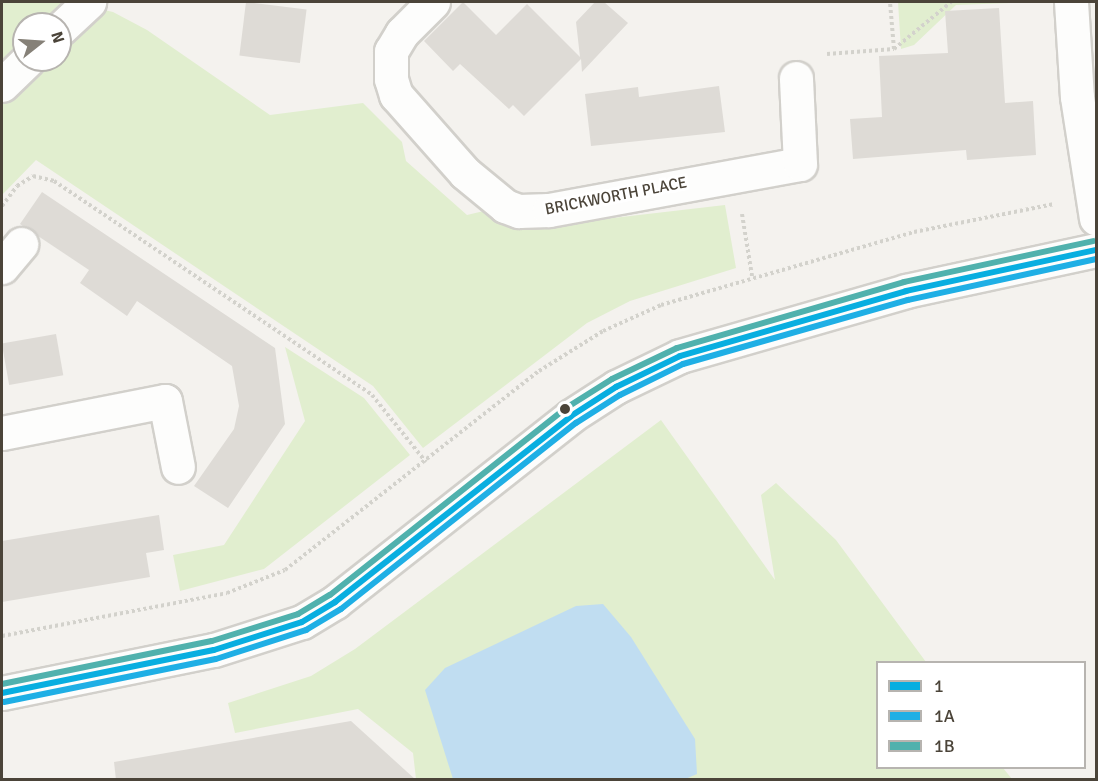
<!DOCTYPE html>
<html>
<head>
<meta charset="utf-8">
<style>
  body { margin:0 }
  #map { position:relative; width:1098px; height:781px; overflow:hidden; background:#f4f2ee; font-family:Signika,sans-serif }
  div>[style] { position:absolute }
  .green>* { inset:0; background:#e1eecf }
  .water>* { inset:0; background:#c0ddf1 }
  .building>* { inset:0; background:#dedbd6; transform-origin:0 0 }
  .path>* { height:4px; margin-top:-2px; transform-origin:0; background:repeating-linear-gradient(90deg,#d3d2cc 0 3px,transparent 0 6px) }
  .roads { filter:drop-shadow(2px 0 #d2d0cb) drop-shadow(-2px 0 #d2d0cb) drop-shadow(0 2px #d2d0cb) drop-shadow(0 -2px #d2d0cb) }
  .minor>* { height:33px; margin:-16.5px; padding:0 16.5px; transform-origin:16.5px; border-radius:16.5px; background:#fdfdfc }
  .bus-1>* { height:6px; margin:-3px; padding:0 3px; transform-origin:3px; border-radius:3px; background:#08aee0 }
  .bus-2>* { height:6px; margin:-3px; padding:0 3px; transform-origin:3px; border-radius:3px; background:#1fafe5 }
  .bus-3>* { height:6px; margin:-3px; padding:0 3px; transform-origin:3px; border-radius:3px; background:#50b1ad }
  .dots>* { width:16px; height:16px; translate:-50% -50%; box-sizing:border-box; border:3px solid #fff; border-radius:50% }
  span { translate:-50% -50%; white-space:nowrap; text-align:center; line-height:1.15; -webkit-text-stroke:6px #fff; paint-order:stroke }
  .street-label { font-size:16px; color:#4b4439 }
  .frame { position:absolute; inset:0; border:3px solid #4b4439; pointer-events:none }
  .legend { position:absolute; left:876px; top:661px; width:210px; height:108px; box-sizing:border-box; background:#fff; border:2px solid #b7b4b0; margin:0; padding:8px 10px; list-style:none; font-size:18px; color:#4b4439 }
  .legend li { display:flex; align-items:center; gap:12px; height:30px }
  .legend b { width:30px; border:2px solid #b7b4b0 }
  .north { position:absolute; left:12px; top:12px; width:60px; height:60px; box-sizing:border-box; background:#fff; border:2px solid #b7b4b0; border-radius:50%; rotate:73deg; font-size:16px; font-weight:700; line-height:24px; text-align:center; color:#4b4439 }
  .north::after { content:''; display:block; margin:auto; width:21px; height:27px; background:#868178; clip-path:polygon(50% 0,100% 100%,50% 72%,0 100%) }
</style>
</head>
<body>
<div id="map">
  <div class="green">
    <i style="clip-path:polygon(evenodd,2px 2px,69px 2px,113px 12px,147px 30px,270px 115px,363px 103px,402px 142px,406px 161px,467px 215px,488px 210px,509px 226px,527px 228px,725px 205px,736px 268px,630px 301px,587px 323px,423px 448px,373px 386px,36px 160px,2px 195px,2px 2px,24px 24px,60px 24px,60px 60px,24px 60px,24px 24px)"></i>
    <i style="clip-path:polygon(898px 2px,1039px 2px,956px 5px,914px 45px,901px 49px)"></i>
    <i style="clip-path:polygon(285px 347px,364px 398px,410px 455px,264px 569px,180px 591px,173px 555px,224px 545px,305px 421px)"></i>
    <i style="clip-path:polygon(661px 420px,775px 580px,761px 495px,776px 483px,836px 540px,926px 662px,878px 662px,878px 768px,1003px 768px,1012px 779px,416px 779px,413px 753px,358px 709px,235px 733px,228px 703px,311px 676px,355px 649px)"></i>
  </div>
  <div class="water">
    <i style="clip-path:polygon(603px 604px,631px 637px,695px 739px,697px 774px,683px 780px,453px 779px,425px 690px,445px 668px,576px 606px)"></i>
  </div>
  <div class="building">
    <i style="left:246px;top:2px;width:61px;height:54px;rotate:7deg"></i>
    <i style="clip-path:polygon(463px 2px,496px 35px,527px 4px,580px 57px,576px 22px,595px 2px,604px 2px,628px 23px,582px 72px,581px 59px,524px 116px,513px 105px,509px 109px,460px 64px,453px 71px,424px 41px)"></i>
    <i style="clip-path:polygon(999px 8px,1005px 103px,1033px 101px,1036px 155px,967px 160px,966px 150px,853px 159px,850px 119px,882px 117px,879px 56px,948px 53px,945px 11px)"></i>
    <i style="clip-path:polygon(719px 86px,725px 132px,591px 146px,585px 94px,638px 87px,639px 97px)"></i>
    <i style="clip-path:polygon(42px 192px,275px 348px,285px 424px,228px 508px,194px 486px,234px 429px,239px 406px,232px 366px,137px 301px,127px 316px,80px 283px,89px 270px,20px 224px)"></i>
    <i style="left:56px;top:334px;width:42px;height:55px;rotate:80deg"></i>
    <i style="clip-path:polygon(159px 515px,164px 550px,146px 553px,150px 577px,2px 602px,2px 541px)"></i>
    <i style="clip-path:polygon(351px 721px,416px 780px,116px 780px,114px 762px)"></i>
  </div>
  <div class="path">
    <i style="left:894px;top:49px;width:74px;rotate:-39.5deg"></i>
    <i style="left:827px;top:54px;width:67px;rotate:-4.3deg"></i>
    <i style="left:894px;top:49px;width:47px;rotate:-94.9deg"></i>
    <i style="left:2px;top:206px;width:25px;rotate:-53deg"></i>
    <i style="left:17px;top:186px;width:19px;rotate:-32deg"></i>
    <i style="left:33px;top:176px;width:22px;rotate:13deg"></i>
    <i style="left:54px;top:181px;width:383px;rotate:33.9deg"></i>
    <i style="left:372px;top:395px;width:86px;rotate:51.1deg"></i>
    <i style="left:742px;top:214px;width:63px;rotate:80.8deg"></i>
    <i style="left:2px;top:636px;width:229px;rotate:-10.8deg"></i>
    <i style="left:227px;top:593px;width:62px;rotate:-21.6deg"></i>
    <i style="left:285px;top:570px;width:323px;rotate:-38.1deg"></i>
    <i style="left:539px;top:371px;width:75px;rotate:-32deg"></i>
    <i style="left:603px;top:331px;width:64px;rotate:-24.1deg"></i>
    <i style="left:661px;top:305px;width:263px;rotate:-16.1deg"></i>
    <i style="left:914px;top:232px;width:143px;rotate:-11.3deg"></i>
  </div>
  <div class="roads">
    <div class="minor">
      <i style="left:433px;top:2px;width:44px;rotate:135deg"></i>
      <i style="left:402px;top:33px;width:21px;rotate:121deg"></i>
      <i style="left:391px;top:51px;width:28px;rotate:90deg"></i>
      <i style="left:391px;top:79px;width:17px;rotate:73deg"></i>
      <i style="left:396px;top:95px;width:104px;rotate:48.5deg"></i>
      <i style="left:465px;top:173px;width:52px;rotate:39.5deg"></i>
      <i style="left:505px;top:206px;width:15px;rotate:20deg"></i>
      <i style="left:519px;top:211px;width:30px;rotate:-2deg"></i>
      <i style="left:549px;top:210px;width:255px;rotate:-10.4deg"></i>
      <i style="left:800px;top:164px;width:86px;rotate:-92.7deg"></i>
      <i style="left:1071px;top:2px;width:95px;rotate:86.4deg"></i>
      <i style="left:1077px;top:97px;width:123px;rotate:81.1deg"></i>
      <i style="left:60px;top:29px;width:40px;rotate:-43deg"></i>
      <i style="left:2px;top:85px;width:36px;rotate:-44deg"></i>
      <i style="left:2px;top:267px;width:30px;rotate:-50deg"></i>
      <i style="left:2px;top:433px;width:166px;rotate:-11.1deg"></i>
      <i style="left:165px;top:401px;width:67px;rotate:78.9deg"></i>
      <i style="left:2px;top:693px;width:216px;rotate:-11.5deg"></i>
      <i style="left:214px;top:650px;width:92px;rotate:-17.7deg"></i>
      <i style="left:302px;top:622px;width:39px;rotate:-31deg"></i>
      <i style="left:335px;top:602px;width:300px;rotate:-38.2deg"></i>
      <i style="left:571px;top:416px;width:54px;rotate:-32.8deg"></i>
      <i style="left:616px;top:387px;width:71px;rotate:-25.8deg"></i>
      <i style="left:680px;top:356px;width:235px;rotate:-16deg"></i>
      <i style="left:906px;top:291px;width:194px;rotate:-12.2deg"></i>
    </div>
  </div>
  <div class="bus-1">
    <i style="left:2px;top:693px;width:216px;rotate:-11.5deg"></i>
    <i style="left:214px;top:650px;width:92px;rotate:-17.7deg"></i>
    <i style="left:302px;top:622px;width:39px;rotate:-31deg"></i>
    <i style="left:335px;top:602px;width:300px;rotate:-38.2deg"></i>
    <i style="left:571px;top:416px;width:54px;rotate:-32.8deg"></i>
    <i style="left:616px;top:387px;width:71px;rotate:-25.8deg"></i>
    <i style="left:680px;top:356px;width:235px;rotate:-16deg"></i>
    <i style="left:906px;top:291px;width:194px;rotate:-12.2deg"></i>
  </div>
  <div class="bus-2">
    <i style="left:4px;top:702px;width:216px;rotate:-11.5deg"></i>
    <i style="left:216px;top:659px;width:95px;rotate:-17.9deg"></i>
    <i style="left:306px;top:630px;width:41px;rotate:-31deg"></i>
    <i style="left:341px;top:609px;width:300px;rotate:-38.4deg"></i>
    <i style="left:576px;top:423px;width:52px;rotate:-32.5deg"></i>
    <i style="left:620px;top:395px;width:70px;rotate:-26.2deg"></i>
    <i style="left:683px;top:364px;width:234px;rotate:-15.9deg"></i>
    <i style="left:908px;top:300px;width:192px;rotate:-12.3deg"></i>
  </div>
  <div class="bus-3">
    <i style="left:2px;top:684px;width:214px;rotate:-11.6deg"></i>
    <i style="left:212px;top:641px;width:90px;rotate:-17.4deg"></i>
    <i style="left:298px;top:614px;width:37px;rotate:-31deg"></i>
    <i style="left:330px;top:595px;width:301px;rotate:-38.4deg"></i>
    <i style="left:566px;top:408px;width:54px;rotate:-32.2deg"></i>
    <i style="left:612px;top:379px;width:72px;rotate:-25.5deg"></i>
    <i style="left:677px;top:348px;width:236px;rotate:-16.2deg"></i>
    <i style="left:904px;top:282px;width:194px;rotate:-12.2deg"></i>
  </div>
  <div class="dots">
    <i style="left:565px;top:409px;background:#4b4439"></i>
  </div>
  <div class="street-label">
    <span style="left:616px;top:196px;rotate:-11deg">BRICKWORTH PLACE</span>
  </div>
  <div class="frame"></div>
  <ul class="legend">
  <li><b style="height:8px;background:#08aee0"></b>1</li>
  <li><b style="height:8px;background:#1fafe5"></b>1A</li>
  <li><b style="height:8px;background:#50b1ad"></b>1B</li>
  </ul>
  <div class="north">N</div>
</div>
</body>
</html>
